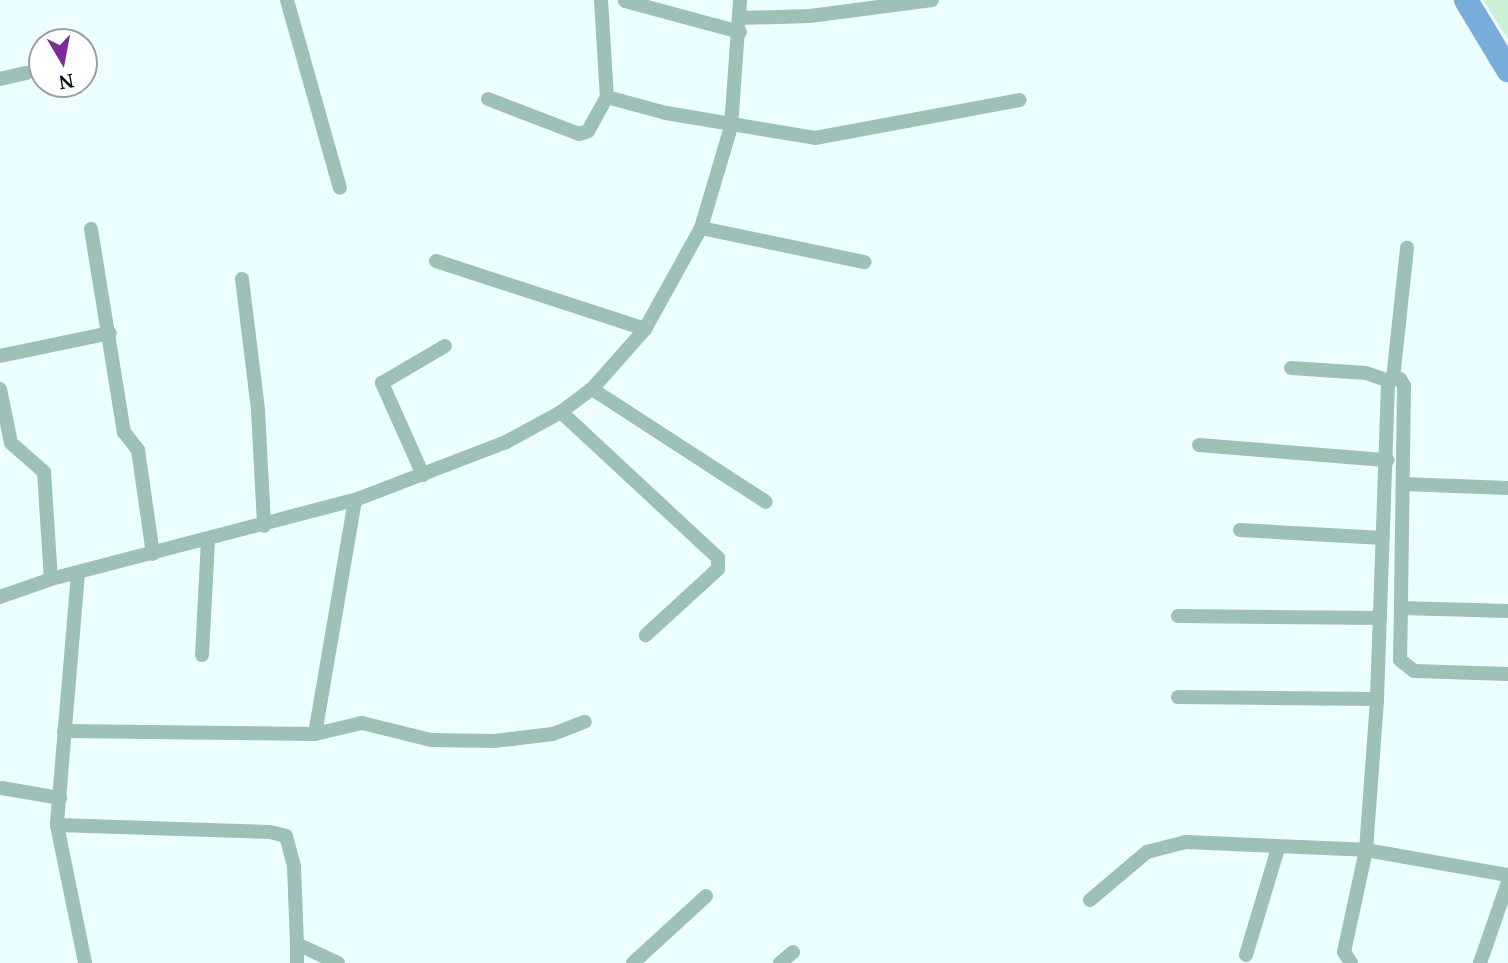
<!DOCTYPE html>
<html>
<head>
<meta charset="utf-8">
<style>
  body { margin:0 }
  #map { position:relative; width:1508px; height:963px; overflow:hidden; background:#ecfeff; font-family:"Noto Serif",serif }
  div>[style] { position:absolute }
  .green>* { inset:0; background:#caf0d5 }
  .river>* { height:24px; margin:-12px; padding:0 12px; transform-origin:12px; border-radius:12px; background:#78acdb }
  .minor>* { height:14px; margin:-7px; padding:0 7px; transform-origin:7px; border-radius:7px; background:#9dc0b7 }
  span { translate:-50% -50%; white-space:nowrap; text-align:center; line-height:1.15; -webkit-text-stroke:5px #fff; paint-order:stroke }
  .north { position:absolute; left:28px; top:28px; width:70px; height:70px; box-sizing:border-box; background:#fff; border:2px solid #9aa0a1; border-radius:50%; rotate:170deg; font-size:19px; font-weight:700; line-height:28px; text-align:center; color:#021213 }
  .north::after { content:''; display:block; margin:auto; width:24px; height:32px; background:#7e2b9a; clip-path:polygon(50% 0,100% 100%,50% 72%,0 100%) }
</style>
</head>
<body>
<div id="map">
  <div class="green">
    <i style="clip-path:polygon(1483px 0,1508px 0,1508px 39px)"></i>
  </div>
  <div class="river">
    <i style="left:1466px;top:0;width:82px;rotate:59deg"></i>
  </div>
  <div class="minor">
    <i style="left:287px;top:0;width:195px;rotate:74.3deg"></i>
    <i style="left:601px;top:0;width:97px;rotate:86.5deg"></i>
    <i style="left:607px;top:97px;width:61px;rotate:15.2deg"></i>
    <i style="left:666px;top:113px;width:151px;rotate:9.5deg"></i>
    <i style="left:815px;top:138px;width:208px;rotate:-10.5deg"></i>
    <i style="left:625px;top:1px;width:119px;rotate:15.1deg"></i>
    <i style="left:740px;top:18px;width:70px;rotate:-1.6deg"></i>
    <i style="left:810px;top:16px;width:123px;rotate:-7.5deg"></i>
    <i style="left:0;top:79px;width:27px;rotate:-13deg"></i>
    <i style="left:488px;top:99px;width:97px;rotate:21deg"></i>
    <i style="left:579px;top:134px;width:9px;rotate:-18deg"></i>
    <i style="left:588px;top:131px;width:39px;rotate:-61deg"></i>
    <i style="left:701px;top:228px;width:167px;rotate:11.8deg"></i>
    <i style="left:91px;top:229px;width:206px;rotate:80.8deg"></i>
    <i style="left:124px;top:432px;width:23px;rotate:52deg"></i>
    <i style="left:138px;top:450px;width:105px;rotate:81.8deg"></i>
    <i style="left:436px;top:261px;width:220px;rotate:18deg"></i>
    <i style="left:242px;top:279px;width:132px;rotate:83deg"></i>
    <i style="left:258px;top:410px;width:116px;rotate:87deg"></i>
    <i style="left:0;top:356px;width:112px;rotate:-11.8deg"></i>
    <i style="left:1291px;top:368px;width:75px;rotate:3.8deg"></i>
    <i style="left:1366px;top:373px;width:24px;rotate:19deg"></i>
    <i style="left:1393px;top:379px;width:7px"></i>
    <i style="left:1400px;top:379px;width:8px;rotate:60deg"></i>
    <i style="left:1404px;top:386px;width:222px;rotate:90.8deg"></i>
    <i style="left:0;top:389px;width:55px;rotate:78.5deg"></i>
    <i style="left:11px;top:443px;width:44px;rotate:41.3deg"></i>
    <i style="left:44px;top:472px;width:107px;rotate:86.3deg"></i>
    <i style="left:592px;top:389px;width:207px;rotate:33deg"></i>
    <i style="left:561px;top:412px;width:214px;rotate:42.9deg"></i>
    <i style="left:718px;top:558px;width:11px;rotate:90deg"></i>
    <i style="left:718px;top:569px;width:98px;rotate:137.5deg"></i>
    <i style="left:1199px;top:445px;width:189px;rotate:4.6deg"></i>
    <i style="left:423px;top:475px;width:101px;rotate:-114deg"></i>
    <i style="left:382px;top:383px;width:73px;rotate:-30.4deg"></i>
    <i style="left:1403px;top:484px;width:105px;rotate:2.2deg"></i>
    <i style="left:1240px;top:530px;width:143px;rotate:3.2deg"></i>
    <i style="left:78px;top:573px;width:253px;rotate:94.8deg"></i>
    <i style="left:57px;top:825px;width:141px;rotate:78.5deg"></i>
    <i style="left:0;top:597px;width:54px;rotate:-19.4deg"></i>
    <i style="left:51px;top:579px;width:314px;rotate:-14.6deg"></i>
    <i style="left:355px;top:500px;width:162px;rotate:-21deg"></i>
    <i style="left:506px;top:442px;width:63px;rotate:-28.6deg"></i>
    <i style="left:561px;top:412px;width:39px;rotate:-37deg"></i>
    <i style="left:592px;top:389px;width:80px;rotate:-48.5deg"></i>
    <i style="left:645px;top:329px;width:115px;rotate:-61deg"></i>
    <i style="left:701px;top:228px;width:105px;rotate:-73.5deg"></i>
    <i style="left:731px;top:127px;width:127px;rotate:-85.9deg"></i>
    <i style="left:1508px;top:611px;width:107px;rotate:-178.4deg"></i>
    <i style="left:1401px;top:608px;width:52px;rotate:91.1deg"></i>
    <i style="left:1400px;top:660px;width:18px;rotate:38deg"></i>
    <i style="left:1414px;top:671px;width:94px;rotate:1.8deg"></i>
    <i style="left:1178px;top:616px;width:202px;rotate:0.6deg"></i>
    <i style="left:202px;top:655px;width:115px;rotate:-87deg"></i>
    <i style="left:1178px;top:697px;width:199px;rotate:0.6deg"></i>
    <i style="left:64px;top:731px;width:251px;rotate:0.7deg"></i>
    <i style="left:315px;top:734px;width:48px;rotate:-13.2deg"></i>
    <i style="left:362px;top:723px;width:71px;rotate:13.8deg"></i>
    <i style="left:431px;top:740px;width:63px;rotate:0.9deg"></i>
    <i style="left:494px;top:741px;width:59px;rotate:-6.8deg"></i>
    <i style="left:553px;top:734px;width:34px;rotate:-21deg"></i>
    <i style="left:315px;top:734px;width:237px;rotate:-80.3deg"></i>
    <i style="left:2px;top:788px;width:59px;rotate:9.8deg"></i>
    <i style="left:57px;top:825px;width:213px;rotate:1.9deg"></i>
    <i style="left:270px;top:832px;width:16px;rotate:14deg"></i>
    <i style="left:286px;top:836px;width:31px;rotate:75deg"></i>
    <i style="left:294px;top:866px;width:78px;rotate:87.8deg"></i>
    <i style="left:297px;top:944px;width:45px;rotate:24.9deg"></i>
    <i style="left:1090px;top:900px;width:75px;rotate:-40.1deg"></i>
    <i style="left:1147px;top:852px;width:40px;rotate:-14.4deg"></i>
    <i style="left:1186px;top:842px;width:180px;rotate:2.5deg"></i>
    <i style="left:1366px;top:850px;width:144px;rotate:10deg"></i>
    <i style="left:297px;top:944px;width:19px;rotate:90deg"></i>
    <i style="left:1246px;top:955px;width:112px;rotate:-73.3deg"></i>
    <i style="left:633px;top:963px;width:99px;rotate:-42.5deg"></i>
    <i style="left:780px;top:963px;width:17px;rotate:-40deg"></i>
    <i style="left:1351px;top:963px;width:13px;rotate:-122deg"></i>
    <i style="left:1344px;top:952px;width:104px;rotate:-77.8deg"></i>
    <i style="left:1366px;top:850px;width:151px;rotate:-85.8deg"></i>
    <i style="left:1377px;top:699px;width:315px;rotate:-88deg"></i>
    <i style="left:1388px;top:384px;width:7px;rotate:-45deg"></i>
    <i style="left:1393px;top:379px;width:132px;rotate:-83.9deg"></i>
    <i style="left:1480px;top:963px;width:86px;rotate:-70.9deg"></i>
  </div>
  <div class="north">N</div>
</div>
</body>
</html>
